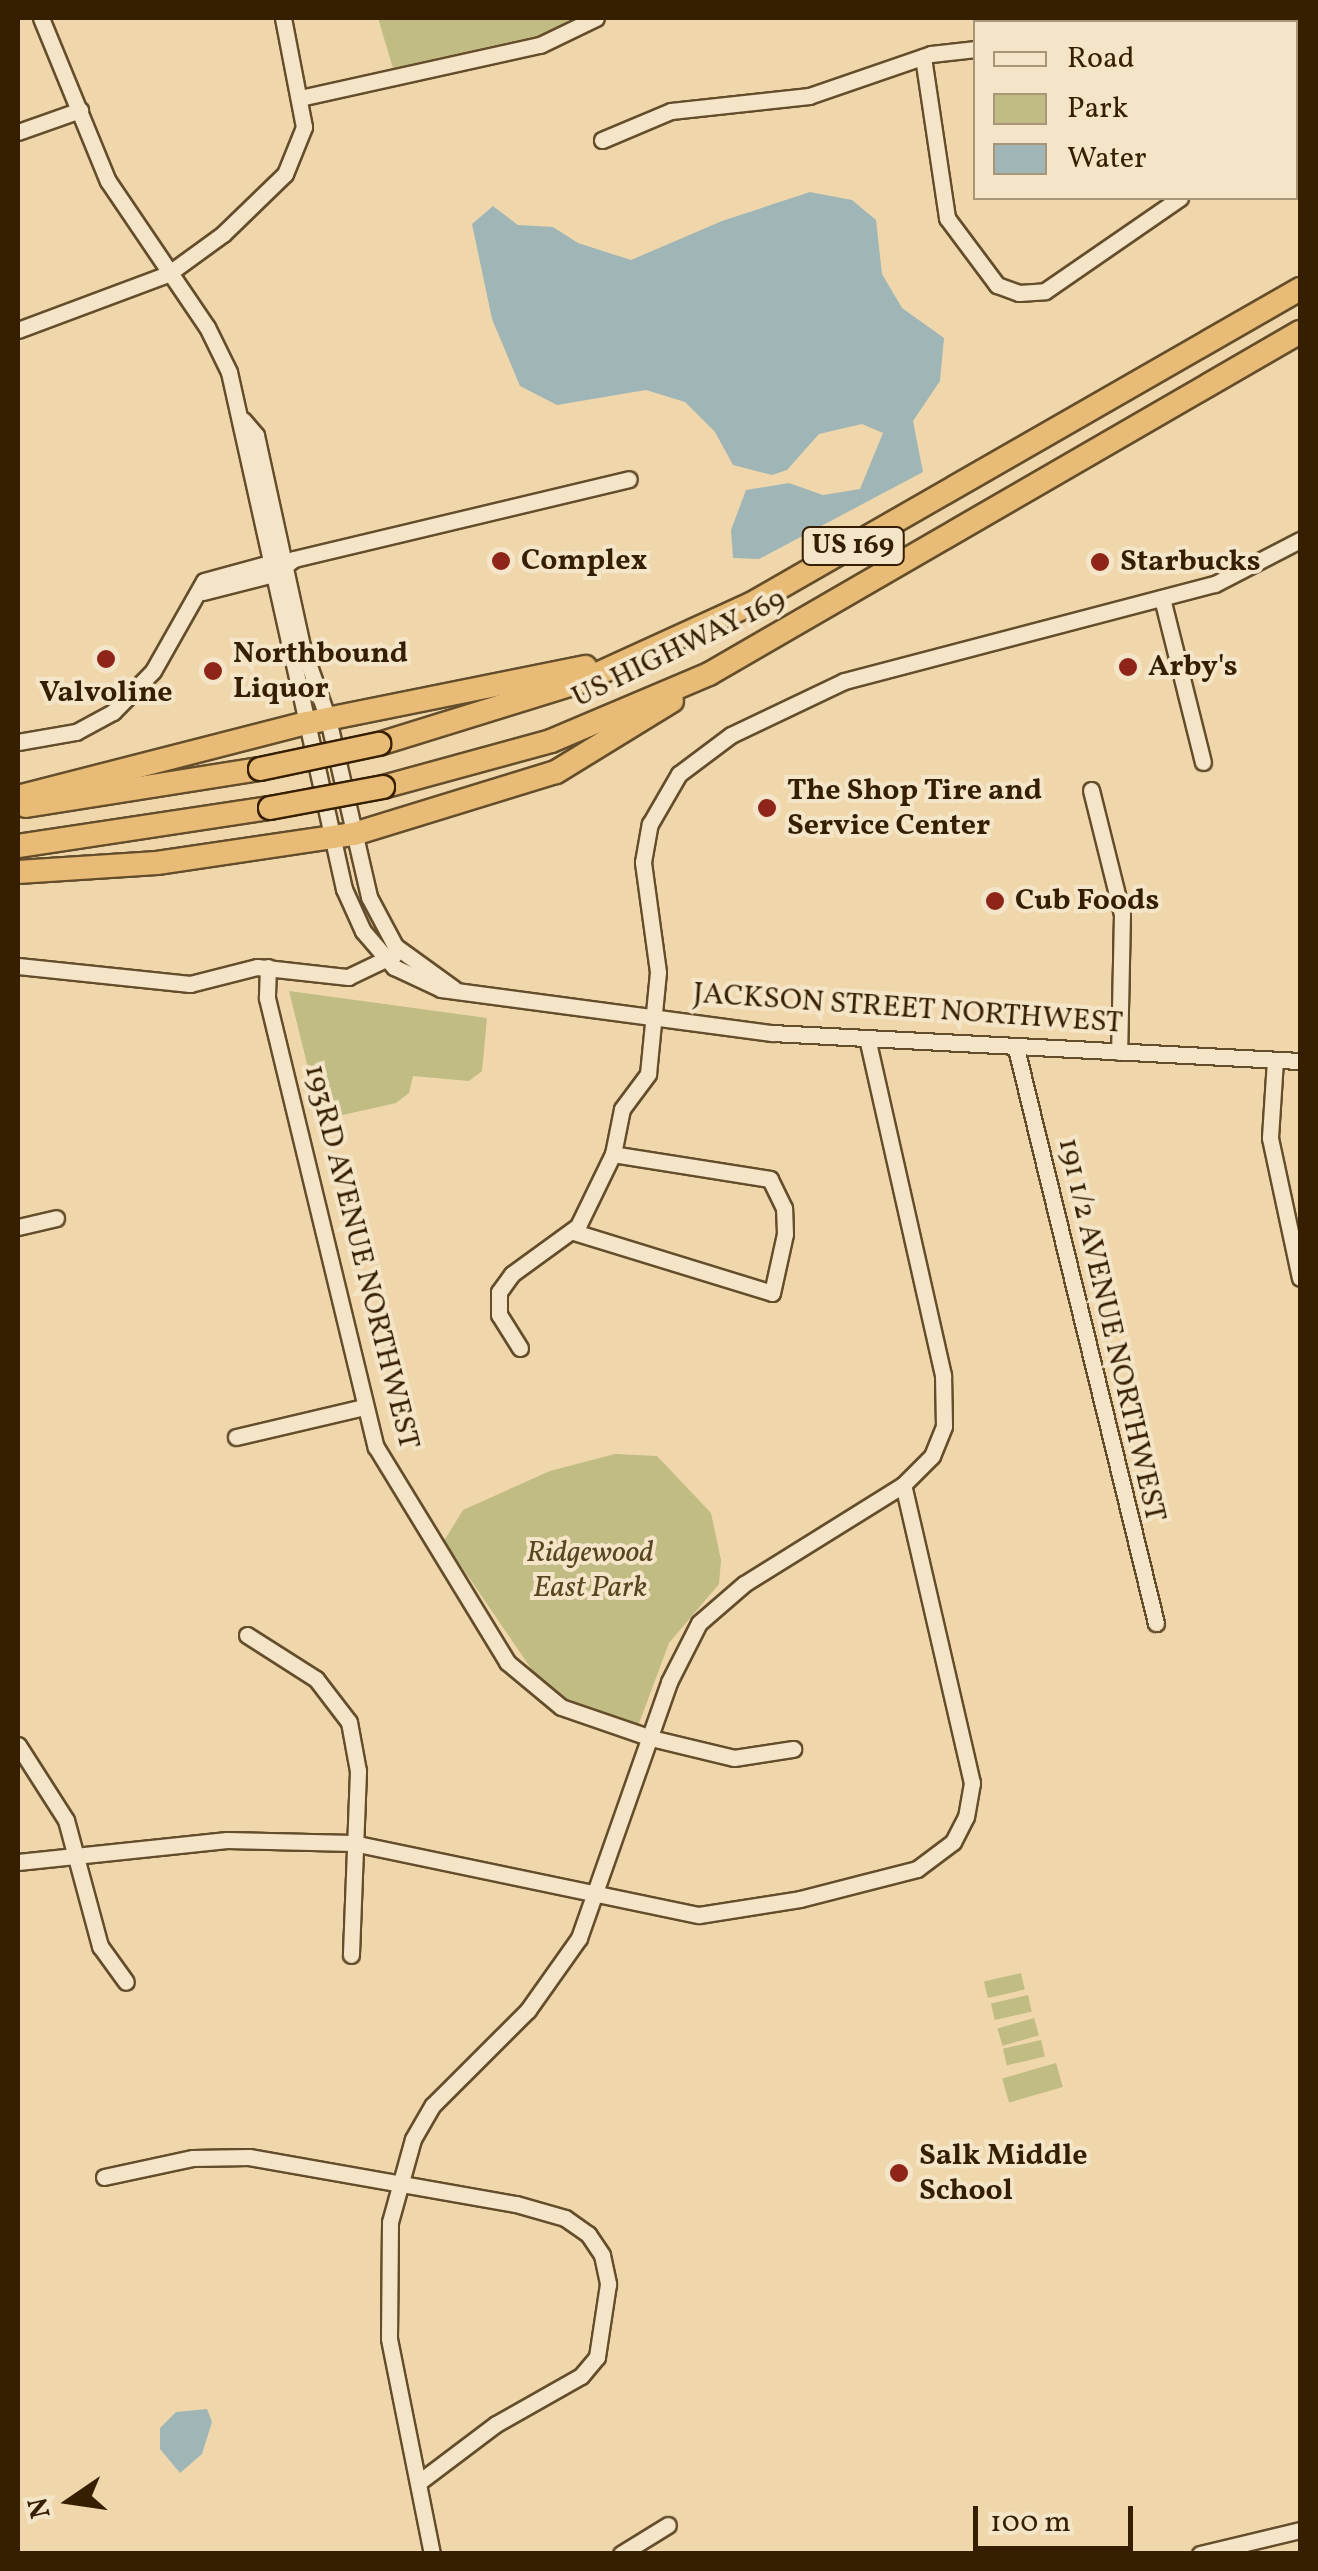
<!DOCTYPE html>
<html>
<head>
<meta charset="utf-8">
<style>
  body { margin:0 }
  #map { position:relative; width:1318px; height:2571px; overflow:hidden; background:#efd7ab; font-family:Vollkorn,serif }
  div>[style] { position:absolute }
  .green>* { inset:0; background:#c0bc84; transform-origin:0 0 }
  .water>* { inset:0; background:#a0b6b6 }
  .roads { filter:drop-shadow(2px 0 #644d2b) drop-shadow(-2px 0 #644d2b) drop-shadow(0 2px #644d2b) drop-shadow(0 -2px #644d2b) }
  .minor>* { height:15px; margin:-7.5px; padding:0 7.5px; transform-origin:7.5px; border-radius:7.5px; background:#f5e5c8 }
  .highway>* { height:22px; margin:-11px; padding:0 11px; transform-origin:11px; border-radius:11px; background:#e8bc76 }
  .bridges { filter:drop-shadow(2px 0 #361f00) drop-shadow(-2px 0 #361f00) drop-shadow(0 2px #361f00) drop-shadow(0 -2px #361f00) }
  .highway-bridge>* { height:22px; margin:-11px; padding:0 11px; transform-origin:11px; border-radius:11px; background:#e8bc76 }
  .dots>* { width:28px; height:28px; translate:-50% -50%; box-sizing:border-box; border:5px solid #f5e5c8; border-radius:50% }
  span { translate:-50% -50%; white-space:nowrap; text-align:center; line-height:1.15; -webkit-text-stroke:8px #f5e5c8; paint-order:stroke }
  .shield-label span { padding:2px 8px; background:#f5e5c8; border:2px solid; border-radius:8px; -webkit-text-stroke-width:0 }
  .shield-label { font-size:28px; color:#361f00; font-weight:700 }
  .poi-label { font-size:30px; color:#361f00; font-weight:700 }
  .left { translate:0 -50%; text-align:left }
  .street-label { font-size:30px; color:#361f00 }
  .park-label { font-size:30px; color:#584621; font-style:italic }
  .frame { position:absolute; inset:0; border:20px solid #361f00; pointer-events:none }
  .legend { position:absolute; left:973px; top:20px; width:325px; height:180px; box-sizing:border-box; background:#f5e5c8; border:2px solid #a99678; margin:0; padding:12px 18px; list-style:none; font-size:30px; color:#361f00 }
  .legend li { display:flex; align-items:center; gap:20px; height:50px }
  .legend b { width:50px; border:2px solid #a99678 }
  .north { position:absolute; left:20px; top:2451px; width:100px; height:100px; -webkit-text-stroke:8px #f5e5c8; paint-order:stroke; rotate:257deg; font-size:28px; font-weight:700; line-height:40px; text-align:center; color:#361f00 }
  .north::after { content:''; display:block; margin:auto; width:35px; height:45px; background:#361f00; clip-path:polygon(50% 0,100% 100%,50% 72%,0 100%) }
  .scale { position:absolute; left:973px; top:2506px; width:160px; height:45px; box-sizing:border-box; border:5px solid #361f00; border-top:0; padding-left:12px; font-size:30px; line-height:35px; white-space:nowrap; color:#361f00; -webkit-text-stroke:8px #f5e5c8; paint-order:stroke }
</style>
</head>
<body>
<div id="map">
  <div class="green">
    <i style="clip-path:polygon(378px 18px,572px 18px,549px 33px,393px 68px)"></i>
    <i style="clip-path:polygon(289px 991px,487px 1018px,482px 1071px,469px 1081px,413px 1076px,409px 1093px,396px 1103px,338px 1116px,316px 1100px)"></i>
    <i style="clip-path:polygon(615px 1454px,657px 1456px,711px 1513px,721px 1560px,719px 1584px,669px 1643px,638px 1726px,559px 1697px,532px 1670px,444px 1541px,463px 1510px,550px 1471px)"></i>
    <i style="left:1021px;top:1973px;width:17px;height:38px;rotate:77deg"></i>
    <i style="left:1028px;top:1995px;width:17px;height:38px;rotate:77deg"></i>
    <i style="left:1034px;top:2018px;width:18px;height:38px;rotate:74deg"></i>
    <i style="left:1041px;top:2040px;width:17px;height:39px;rotate:77deg"></i>
    <i style="left:1056px;top:2063px;width:25px;height:56px;rotate:74deg"></i>
  </div>
  <div class="water">
    <i style="clip-path:polygon(810px 192px,852px 200px,876px 220px,882px 274px,902px 308px,944px 338px,940px 381px,913px 421px,923px 472px,759px 559px,733px 558px,731px 530px,746px 490px,789px 483px,823px 495px,860px 489px,883px 433px,862px 424px,819px 434px,787px 470px,772px 475px,733px 465px,715px 432px,685px 402px,646px 390px,557px 405px,520px 386px,492px 319px,472px 224px,493px 206px,518px 225px,553px 227px,578px 243px,631px 260px,722px 221px)"></i>
    <i style="clip-path:polygon(207px 2409px,212px 2422px,202px 2454px,180px 2473px,160px 2449px,160px 2428px,176px 2412px)"></i>
  </div>
  <div class="roads">
    <div class="minor">
      <i style="left:41px;top:18px;width:176px;rotate:67.7deg"></i>
      <i style="left:108px;top:181px;width:176px;rotate:55.9deg"></i>
      <i style="left:207px;top:327px;width:50px;rotate:63.9deg"></i>
      <i style="left:229px;top:372px;width:530px;rotate:77.46deg"></i>
      <i style="left:344px;top:889px;width:46px;rotate:65.7deg"></i>
      <i style="left:363px;top:931px;width:48px;rotate:49.3deg"></i>
      <i style="left:394px;top:967px;width:52px;rotate:25.1deg"></i>
      <i style="left:441px;top:989px;width:334px;rotate:7.6deg"></i>
      <i style="left:772px;top:1033px;width:529px;rotate:3.04deg"></i>
      <i style="left:1084px;top:18px;width:4px;rotate:63deg"></i>
      <i style="left:923px;top:57px;width:163px;rotate:81.5deg"></i>
      <i style="left:947px;top:218px;width:84px;rotate:53.3deg"></i>
      <i style="left:997px;top:285px;width:23px;rotate:20deg"></i>
      <i style="left:1019px;top:293px;width:26px;rotate:-4deg"></i>
      <i style="left:1045px;top:291px;width:164px;rotate:-34.6deg"></i>
      <i style="left:300px;top:98px;width:246px;rotate:-12.5deg"></i>
      <i style="left:540px;top:45px;width:62px;rotate:-25.7deg"></i>
      <i style="left:18px;top:132px;width:66px;rotate:-19.5deg"></i>
      <i style="left:602px;top:140px;width:75px;rotate:-22.8deg"></i>
      <i style="left:671px;top:111px;width:139px;rotate:-6.2deg"></i>
      <i style="left:809px;top:96px;width:129px;rotate:-19deg"></i>
      <i style="left:931px;top:54px;width:45px;rotate:-6.3deg"></i>
      <i style="left:18px;top:330px;width:160px;rotate:-20.5deg"></i>
      <i style="left:168px;top:274px;width:68px;rotate:-36deg"></i>
      <i style="left:223px;top:234px;width:86px;rotate:-44.1deg"></i>
      <i style="left:285px;top:174px;width:51px;rotate:-68deg"></i>
      <i style="left:304px;top:127px;width:111px;rotate:-100.9deg"></i>
      <i style="left:243px;top:420px;width:20px;rotate:49deg"></i>
      <i style="left:256px;top:435px;width:216px;rotate:77.7deg"></i>
      <i style="left:302px;top:646px;width:77px;rotate:70.4deg"></i>
      <i style="left:328px;top:719px;width:183px;rotate:77deg"></i>
      <i style="left:369px;top:897px;width:55px;rotate:62deg"></i>
      <i style="left:395px;top:946px;width:72px;rotate:35.9deg"></i>
      <i style="left:203px;top:592px;width:73px;rotate:-14.2deg"></i>
      <i style="left:274px;top:574px;width:25px;rotate:-37deg"></i>
      <i style="left:294px;top:559px;width:344px;rotate:-13.4deg"></i>
      <i style="left:1162px;top:598px;width:169px;rotate:76deg"></i>
      <i style="left:18px;top:742px;width:59px;rotate:-9.8deg"></i>
      <i style="left:76px;top:732px;width:42px;rotate:-28.4deg"></i>
      <i style="left:113px;top:712px;width:57px;rotate:-45.7deg"></i>
      <i style="left:153px;top:671px;width:103px;rotate:-60.5deg"></i>
      <i style="left:204px;top:581px;width:76px;rotate:-15.3deg"></i>
      <i style="left:1091px;top:790px;width:128px;rotate:76deg"></i>
      <i style="left:1122px;top:914px;width:138px;rotate:91.2deg"></i>
      <i style="left:18px;top:966px;width:173px;rotate:6deg"></i>
      <i style="left:190px;top:984px;width:69px;rotate:-14.2deg"></i>
      <i style="left:257px;top:967px;width:92px;rotate:6.3deg"></i>
      <i style="left:348px;top:977px;width:51px;rotate:-25.6deg"></i>
      <i style="left:268px;top:967px;width:31px;rotate:92deg"></i>
      <i style="left:267px;top:998px;width:462px;rotate:76.4deg"></i>
      <i style="left:376px;top:1447px;width:252px;rotate:58.6deg"></i>
      <i style="left:507px;top:1662px;width:70px;rotate:39.8deg"></i>
      <i style="left:561px;top:1707px;width:95px;rotate:19deg"></i>
      <i style="left:651px;top:1738px;width:85px;rotate:13.5deg"></i>
      <i style="left:734px;top:1758px;width:60px;rotate:-8.7deg"></i>
      <i style="left:1016px;top:1048px;width:592px;rotate:76.32deg"></i>
      <i style="left:1275px;top:1060px;width:78px;rotate:93.7deg"></i>
      <i style="left:1270px;top:1138px;width:143px;rotate:77.9deg"></i>
      <i style="left:18px;top:1227px;width:39px;rotate:-13deg"></i>
      <i style="left:574px;top:1232px;width:207px;rotate:17.1deg"></i>
      <i style="left:772px;top:1293px;width:60px;rotate:-77.6deg"></i>
      <i style="left:785px;top:1234px;width:26px;rotate:-92deg"></i>
      <i style="left:784px;top:1208px;width:32px;rotate:-116deg"></i>
      <i style="left:770px;top:1179px;width:159px;rotate:-171deg"></i>
      <i style="left:520px;top:1348px;width:39px;rotate:-122deg"></i>
      <i style="left:499px;top:1315px;width:23px;rotate:-90deg"></i>
      <i style="left:499px;top:1292px;width:22px;rotate:-54deg"></i>
      <i style="left:512px;top:1274px;width:82px;rotate:-36deg"></i>
      <i style="left:578px;top:1226px;width:80px;rotate:-64.1deg"></i>
      <i style="left:613px;top:1154px;width:46px;rotate:-78.7deg"></i>
      <i style="left:622px;top:1109px;width:44px;rotate:-53.4deg"></i>
      <i style="left:648px;top:1074px;width:102px;rotate:-84.4deg"></i>
      <i style="left:658px;top:972px;width:111px;rotate:-97.8deg"></i>
      <i style="left:643px;top:862px;width:39px;rotate:-80deg"></i>
      <i style="left:650px;top:824px;width:58px;rotate:-59.9deg"></i>
      <i style="left:679px;top:774px;width:65px;rotate:-36.9deg"></i>
      <i style="left:731px;top:735px;width:125px;rotate:-25.5deg"></i>
      <i style="left:844px;top:681px;width:383px;rotate:-14.7deg"></i>
      <i style="left:1215px;top:584px;width:96px;rotate:-27.4deg"></i>
      <i style="left:236px;top:1437px;width:131px;rotate:-13.2deg"></i>
      <i style="left:247px;top:1635px;width:82px;rotate:32.5deg"></i>
      <i style="left:316px;top:1679px;width:54px;rotate:52.5deg"></i>
      <i style="left:349px;top:1722px;width:50px;rotate:79.6deg"></i>
      <i style="left:358px;top:1771px;width:184px;rotate:92.2deg"></i>
      <i style="left:18px;top:1745px;width:89px;rotate:57.4deg"></i>
      <i style="left:66px;top:1820px;width:131px;rotate:74.9deg"></i>
      <i style="left:100px;top:1946px;width:44px;rotate:54.2deg"></i>
      <i style="left:18px;top:1862px;width:210px;rotate:-6deg"></i>
      <i style="left:227px;top:1840px;width:126px;rotate:1.4deg"></i>
      <i style="left:353px;top:1843px;width:353px;rotate:11.8deg"></i>
      <i style="left:699px;top:1915px;width:102px;rotate:-9deg"></i>
      <i style="left:800px;top:1899px;width:121px;rotate:-14.4deg"></i>
      <i style="left:917px;top:1869px;width:45px;rotate:-36.9deg"></i>
      <i style="left:953px;top:1842px;width:28px;rotate:-63deg"></i>
      <i style="left:966px;top:1817px;width:35px;rotate:-80deg"></i>
      <i style="left:972px;top:1783px;width:306px;rotate:-103deg"></i>
      <i style="left:104px;top:2177px;width:91px;rotate:-12.1deg"></i>
      <i style="left:193px;top:2158px;width:56px;rotate:-1deg"></i>
      <i style="left:249px;top:2157px;width:271px;rotate:10deg"></i>
      <i style="left:516px;top:2204px;width:51px;rotate:15.9deg"></i>
      <i style="left:565px;top:2218px;width:28px;rotate:35deg"></i>
      <i style="left:588px;top:2234px;width:25px;rotate:56deg"></i>
      <i style="left:602px;top:2255px;width:30px;rotate:78deg"></i>
      <i style="left:608px;top:2284px;width:74px;rotate:98.6deg"></i>
      <i style="left:597px;top:2357px;width:25px;rotate:130deg"></i>
      <i style="left:581px;top:2376px;width:98px;rotate:150.5deg"></i>
      <i style="left:496px;top:2424px;width:93px;rotate:142.9deg"></i>
      <i style="left:432px;top:2554px;width:220px;rotate:-101.3deg"></i>
      <i style="left:389px;top:2338px;width:116px;rotate:-89.5deg"></i>
      <i style="left:390px;top:2222px;width:86px;rotate:-74.5deg"></i>
      <i style="left:413px;top:2139px;width:39px;rotate:-60deg"></i>
      <i style="left:433px;top:2105px;width:134px;rotate:-45deg"></i>
      <i style="left:528px;top:2010px;width:88px;rotate:-54.7deg"></i>
      <i style="left:579px;top:1938px;width:271px;rotate:-70.6deg"></i>
      <i style="left:669px;top:1682px;width:66px;rotate:-63deg"></i>
      <i style="left:699px;top:1623px;width:60px;rotate:-40.9deg"></i>
      <i style="left:744px;top:1584px;width:187px;rotate:-31.9deg"></i>
      <i style="left:903px;top:1485px;width:41px;rotate:-45deg"></i>
      <i style="left:932px;top:1456px;width:32px;rotate:-68deg"></i>
      <i style="left:944px;top:1426px;width:51px;rotate:-91.1deg"></i>
      <i style="left:943px;top:1375px;width:342px;rotate:-102.7deg"></i>
      <i style="left:621px;top:2554px;width:55px;rotate:-31.7deg"></i>
      <i style="left:1200px;top:2554px;width:103px;rotate:-13.5deg"></i>
    </div>
    <div class="highway">
      <i style="left:379px;top:744px;width:213px;rotate:-17.2deg"></i>
      <i style="left:582px;top:681px;width:186px;rotate:-24.5deg"></i>
      <i style="left:751px;top:604px;width:633px;rotate:-29.85deg"></i>
      <i style="left:383px;top:787px;width:174px;rotate:-15.3deg"></i>
      <i style="left:551px;top:741px;width:172px;rotate:-23deg"></i>
      <i style="left:709px;top:674px;width:683px;rotate:-30.06deg"></i>
      <i style="left:18px;top:797px;width:298px;rotate:-14.4deg"></i>
      <i style="left:307px;top:723px;width:284px;rotate:-11.4deg"></i>
      <i style="left:26px;top:806px;width:237px;rotate:-9deg"></i>
      <i style="left:18px;top:846px;width:255px;rotate:-8.6deg"></i>
      <i style="left:18px;top:872px;width:139px;rotate:-3.7deg"></i>
      <i style="left:157px;top:863px;width:199px;rotate:-8.4deg"></i>
      <i style="left:354px;top:834px;width:211px;rotate:-17.1deg"></i>
      <i style="left:556px;top:772px;width:136px;rotate:-31.5deg"></i>
    </div>
  </div>
  <div class="bridges">
    <div class="highway-bridge">
      <i style="left:260px;top:769px;width:122px;rotate:-11.9deg"></i>
      <i style="left:270px;top:808px;width:115px;rotate:-10.5deg"></i>
    </div>
  </div>
  <div class="dots">
    <i style="left:501px;top:561px;background:#8f2418"></i>
    <i style="left:1100px;top:562px;background:#8f2418"></i>
    <i style="left:106px;top:659px;background:#8f2418"></i>
    <i style="left:1128px;top:667px;background:#8f2418"></i>
    <i style="left:213px;top:671px;background:#8f2418"></i>
    <i style="left:767px;top:808px;background:#8f2418"></i>
    <i style="left:995px;top:901px;background:#8f2418"></i>
    <i style="left:899px;top:2173px;background:#8f2418"></i>
  </div>
  <div class="shield-label">
    <span style="left:853px;top:546px">US 169</span>
  </div>
  <div class="poi-label">
    <span class="left" style="left:521px;top:561px">Complex</span>
    <span class="left" style="left:1120px;top:562px">Starbucks</span>
    <span class="left" style="left:233px;top:671px">Northbound<br>Liquor</span>
    <span class="left" style="left:1148px;top:667px">Arby's</span>
    <span style="left:106px;top:693px">Valvoline</span>
    <span class="left" style="left:787px;top:808px">The Shop Tire and<br>Service Center</span>
    <span class="left" style="left:1015px;top:901px">Cub Foods</span>
    <span class="left" style="left:919px;top:2173px">Salk Middle<br>School</span>
  </div>
  <div class="street-label">
    <span style="left:679px;top:649px;rotate:-26deg">US HIGHWAY 169</span>
    <span style="left:908px;top:1009px;rotate:4deg">JACKSON STREET NORTHWEST</span>
    <span style="left:361px;top:1257px;rotate:76deg">193RD AVENUE NORTHWEST</span>
    <span style="left:1111px;top:1330px;rotate:77deg">191 1/2 AVENUE NORTHWEST</span>
  </div>
  <div class="park-label">
    <span style="left:590px;top:1570px">Ridgewood<br>East Park</span>
  </div>
  <div class="frame"></div>
  <ul class="legend">
  <li><b style="height:12px;background:#f5e5c8"></b>Road</li>
  <li><b style="height:28px;background:#c0bc84"></b>Park</li>
  <li><b style="height:28px;background:#a0b6b6"></b>Water</li>
  </ul>
  <div class="north">N</div>
  <div class="scale">100 m</div>
</div>
</body>
</html>
